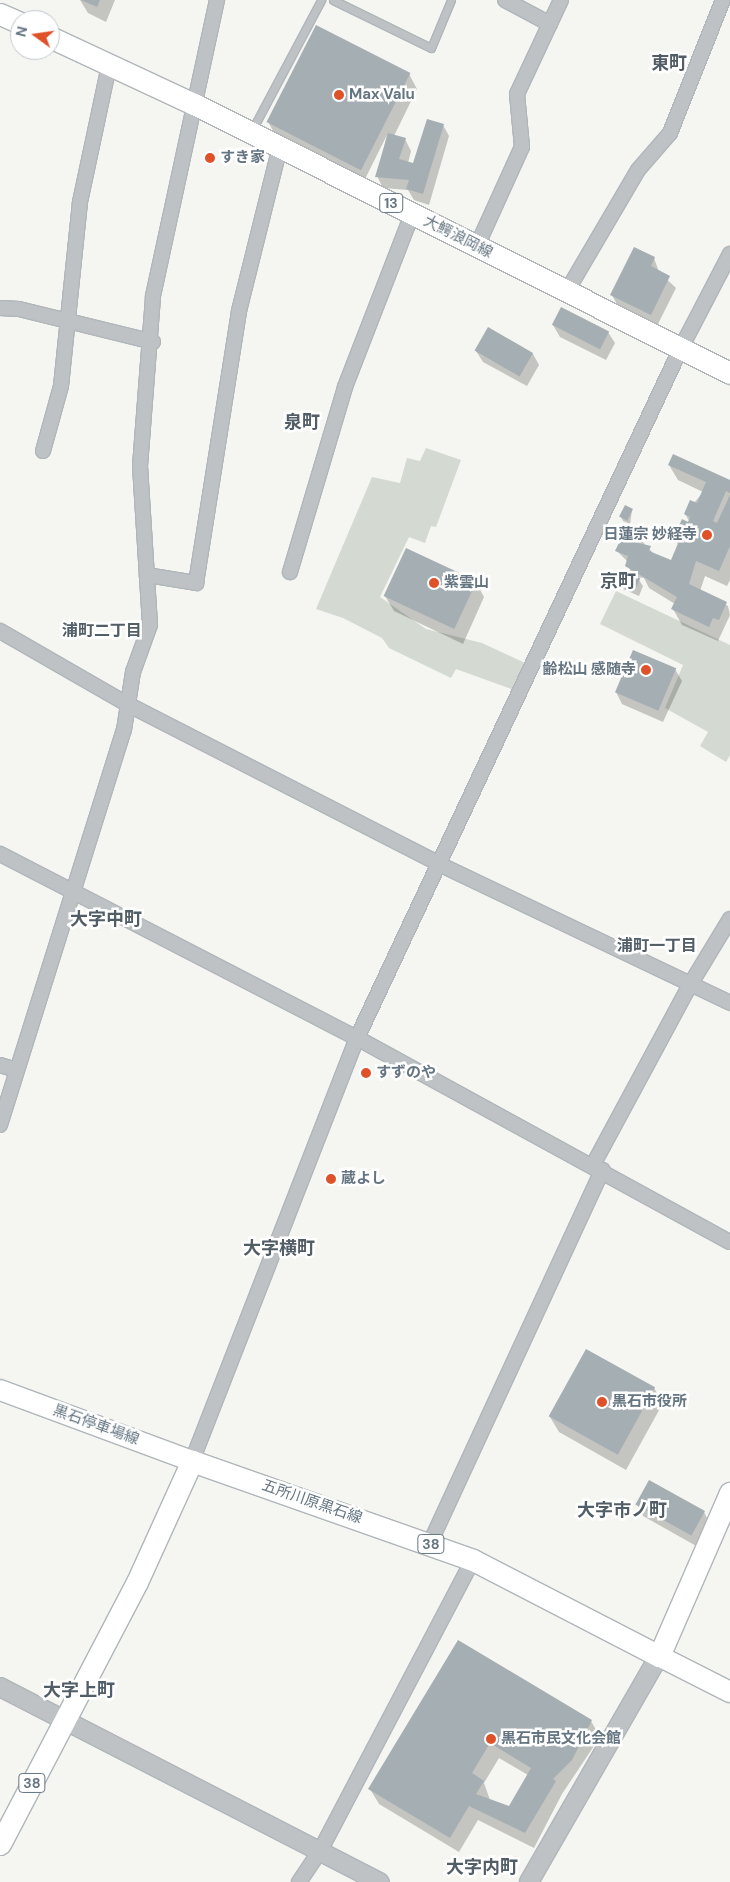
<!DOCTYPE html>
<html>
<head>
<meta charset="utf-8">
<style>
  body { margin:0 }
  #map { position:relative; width:730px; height:1882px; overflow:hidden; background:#f5f5f1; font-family:"DM Sans","Noto Sans JP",sans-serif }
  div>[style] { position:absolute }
  .green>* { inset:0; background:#d4dad1 }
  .shadow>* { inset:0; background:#0003 }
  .building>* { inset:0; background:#a5aeb3; transform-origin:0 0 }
  .roads { filter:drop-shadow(1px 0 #b0b6ba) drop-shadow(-1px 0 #b0b6ba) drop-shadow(0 1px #b0b6ba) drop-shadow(0 -1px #b0b6ba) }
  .service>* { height:7px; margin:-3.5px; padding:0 3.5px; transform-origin:3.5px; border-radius:3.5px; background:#bec2c5 }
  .minor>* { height:14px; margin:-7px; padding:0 7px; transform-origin:7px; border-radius:7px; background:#bec2c5 }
  .tertiary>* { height:18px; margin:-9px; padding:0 9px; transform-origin:9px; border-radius:9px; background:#bec2c5 }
  .secondary>* { height:20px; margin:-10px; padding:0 10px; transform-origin:10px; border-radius:10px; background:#fff }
  .primary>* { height:21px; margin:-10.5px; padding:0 10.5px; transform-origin:10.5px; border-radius:10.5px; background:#fff }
  .dots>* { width:14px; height:14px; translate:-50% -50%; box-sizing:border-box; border:2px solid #fff; border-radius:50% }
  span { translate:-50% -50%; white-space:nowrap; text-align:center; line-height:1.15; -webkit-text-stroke:5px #fff; paint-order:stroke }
  .shield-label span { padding:1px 4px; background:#fff; border:1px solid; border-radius:4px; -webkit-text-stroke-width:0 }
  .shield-label { font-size:14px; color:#657582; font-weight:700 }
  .poi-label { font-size:15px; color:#657582; font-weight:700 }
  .left { translate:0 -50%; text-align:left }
  .right { translate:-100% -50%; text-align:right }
  .street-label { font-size:15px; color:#657582 }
  .neighbourhood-label { font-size:16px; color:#525e67; font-weight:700 }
  .quarter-label { font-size:18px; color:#525e67; font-weight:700 }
  .north { position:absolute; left:10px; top:10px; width:50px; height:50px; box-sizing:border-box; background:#fff; border:1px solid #c1c8cd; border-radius:50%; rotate:284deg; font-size:14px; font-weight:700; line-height:20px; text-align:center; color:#657582 }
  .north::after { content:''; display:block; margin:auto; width:18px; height:22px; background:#df5128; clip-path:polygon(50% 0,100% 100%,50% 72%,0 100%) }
</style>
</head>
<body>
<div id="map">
  <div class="green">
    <i style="clip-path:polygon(426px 448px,461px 460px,436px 527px,431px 526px,425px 543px,409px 537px,380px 597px,426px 629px,482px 643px,525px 663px,514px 690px,456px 669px,451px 678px,389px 648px,382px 638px,343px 618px,316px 609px,372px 477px,400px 483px,407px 458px,420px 461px)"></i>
    <i style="clip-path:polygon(616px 591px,730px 645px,730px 755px,726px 762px,700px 746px,708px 732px,665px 708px,683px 665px,600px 624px)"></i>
  </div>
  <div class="shadow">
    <i style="clip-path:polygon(80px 0,115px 0,106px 22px,88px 13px)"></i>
    <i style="clip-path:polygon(409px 74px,417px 89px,394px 136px,405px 139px,411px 151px,408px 163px,414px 165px,443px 125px,449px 136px,429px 205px,414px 200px,408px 190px,383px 188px,377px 176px,387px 135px,364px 181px,277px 137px,268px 122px)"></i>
    <i style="clip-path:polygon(654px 258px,659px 272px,676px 288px,657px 326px,618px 306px,612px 295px)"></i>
    <i style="clip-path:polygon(553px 325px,608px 332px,615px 343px,606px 360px,560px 337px)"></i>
    <i style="clip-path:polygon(476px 351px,533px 354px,539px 365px,527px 386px,483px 362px)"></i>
    <i style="clip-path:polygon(669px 465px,730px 481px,730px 580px,727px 586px,705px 576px,700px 591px,728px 606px,730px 615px,718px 641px,682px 625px,673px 609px,675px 604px,649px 588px,644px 578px,637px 577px,643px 586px,639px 596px,623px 589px,618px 581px,632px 576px,627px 561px,617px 551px,640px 539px,655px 555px,672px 562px,679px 546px,674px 538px,691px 524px,685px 514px,703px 492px,678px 480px)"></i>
    <i style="clip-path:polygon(632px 510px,630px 524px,623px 521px,621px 517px)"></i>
    <i style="clip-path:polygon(476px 582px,484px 597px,463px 644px,394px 611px,385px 596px)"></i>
    <i style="clip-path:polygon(675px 669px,682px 681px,663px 722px,622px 704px,616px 692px)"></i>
    <i style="clip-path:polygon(654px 1388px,663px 1403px,626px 1470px,559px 1432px,550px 1417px)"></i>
    <i style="clip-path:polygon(637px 1504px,704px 1512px,710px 1524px,698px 1547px,643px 1516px)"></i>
    <i style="clip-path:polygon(evenodd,458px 1641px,591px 1721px,600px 1737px,562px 1794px,534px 1848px,478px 1820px,459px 1852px,379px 1804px,370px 1789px,458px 1641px,499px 1758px,528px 1775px,509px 1807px,490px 1800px,484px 1783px,499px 1758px)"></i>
  </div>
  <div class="building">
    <i style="clip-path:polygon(81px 0,100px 0,97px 7px)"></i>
    <i style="left:316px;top:25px;width:106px;height:109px;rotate:27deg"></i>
    <i style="clip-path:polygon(427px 119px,444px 124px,423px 194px,406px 189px,409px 180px,375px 177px,388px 133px,406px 138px,399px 159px,413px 163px)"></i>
    <i style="clip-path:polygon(634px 247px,655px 257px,651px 266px,670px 276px,651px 315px,610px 295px)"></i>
    <i style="left:561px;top:307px;width:54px;height:20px;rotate:27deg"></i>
    <i style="left:488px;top:327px;width:52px;height:27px;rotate:30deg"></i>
    <i style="clip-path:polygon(673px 454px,730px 480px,730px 493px,726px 491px,713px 521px,717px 523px,730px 495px,730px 546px,719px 571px,696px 561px,689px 584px,727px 602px,719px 620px,713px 618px,709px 627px,671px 609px,677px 597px,625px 566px,628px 556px,615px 551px,625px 530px,640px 538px,638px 543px,651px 546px,649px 551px,671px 560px,679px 541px,673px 539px,682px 519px,688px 522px,690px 517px,684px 514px,690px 500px,697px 503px,706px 482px,668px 465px)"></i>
    <i style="left:625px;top:505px;width:9px;height:13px;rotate:27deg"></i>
    <i style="left:406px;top:548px;width:78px;height:53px;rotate:25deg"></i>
    <i style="left:622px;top:570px;width:20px;height:12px;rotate:24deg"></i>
    <i style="left:633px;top:650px;width:47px;height:46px;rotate:23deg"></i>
    <i style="left:586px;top:1349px;width:79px;height:77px;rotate:29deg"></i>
    <i style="left:649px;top:1480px;width:64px;height:28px;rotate:29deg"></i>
    <i style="clip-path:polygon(evenodd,458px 1640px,592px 1720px,572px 1760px,553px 1779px,556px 1781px,525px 1833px,469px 1806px,450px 1838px,368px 1789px,458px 1640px,490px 1743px,531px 1768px,509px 1806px,476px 1794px,484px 1781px,472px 1773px,490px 1743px)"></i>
  </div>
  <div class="roads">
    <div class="service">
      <i style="left:333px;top:0;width:109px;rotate:26.1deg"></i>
      <i style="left:431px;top:48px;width:52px;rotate:-67.4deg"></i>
      <i style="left:252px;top:130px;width:147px;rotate:-62deg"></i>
    </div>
    <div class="minor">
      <i style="left:505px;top:0;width:51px;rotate:28.1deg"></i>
      <i style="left:477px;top:246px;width:109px;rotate:-65.6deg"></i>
      <i style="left:522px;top:147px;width:53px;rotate:-95.4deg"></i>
      <i style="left:517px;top:94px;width:104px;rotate:-64.9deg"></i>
      <i style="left:567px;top:291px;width:140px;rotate:-59.6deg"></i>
      <i style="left:638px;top:170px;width:49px;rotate:-49.1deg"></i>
      <i style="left:670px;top:133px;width:143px;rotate:-68.3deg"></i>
      <i style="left:0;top:308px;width:19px;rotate:3deg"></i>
      <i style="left:19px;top:309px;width:138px;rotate:13.8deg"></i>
      <i style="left:43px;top:451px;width:67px;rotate:-74.5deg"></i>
      <i style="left:61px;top:386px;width:185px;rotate:-84.1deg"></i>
      <i style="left:80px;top:202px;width:140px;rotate:-78deg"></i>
      <i style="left:290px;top:572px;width:193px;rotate:-73.4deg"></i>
      <i style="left:345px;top:387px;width:186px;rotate:-68.8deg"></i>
      <i style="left:147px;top:575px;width:50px;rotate:9.3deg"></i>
      <i style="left:196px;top:583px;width:275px;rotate:-81deg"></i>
      <i style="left:239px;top:311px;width:169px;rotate:-76deg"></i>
      <i style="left:0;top:631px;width:146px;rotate:29.9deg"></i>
      <i style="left:127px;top:704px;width:353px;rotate:27.1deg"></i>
      <i style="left:441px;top:865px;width:320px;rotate:25.5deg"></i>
      <i style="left:0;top:854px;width:402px;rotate:27.3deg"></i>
      <i style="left:357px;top:1038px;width:425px;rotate:28.7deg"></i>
      <i style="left:0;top:1065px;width:17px;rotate:17deg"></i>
      <i style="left:0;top:1125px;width:414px;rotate:-72.6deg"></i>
      <i style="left:124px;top:730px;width:59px;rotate:-81.2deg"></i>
      <i style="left:133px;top:672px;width:50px;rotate:-70.1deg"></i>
      <i style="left:150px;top:625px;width:159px;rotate:-93.6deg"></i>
      <i style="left:140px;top:466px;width:170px;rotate:-85.6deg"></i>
      <i style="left:153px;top:296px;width:303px;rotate:-77.8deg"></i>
      <i style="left:593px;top:1165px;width:204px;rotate:-61.7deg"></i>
      <i style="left:690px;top:985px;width:77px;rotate:-58.8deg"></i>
      <i style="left:192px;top:1461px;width:454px;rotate:-68.7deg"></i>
      <i style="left:357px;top:1038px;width:762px;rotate:-64.85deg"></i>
      <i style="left:681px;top:348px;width:106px;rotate:-62.5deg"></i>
      <i style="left:430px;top:1543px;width:411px;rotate:-65.2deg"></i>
      <i style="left:299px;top:1882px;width:37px;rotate:-56deg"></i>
      <i style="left:320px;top:1851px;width:329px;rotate:-62.3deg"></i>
    </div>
    <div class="tertiary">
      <i style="left:0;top:1687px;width:427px;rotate:27.2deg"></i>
      <i style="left:529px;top:1882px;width:261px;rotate:-60.1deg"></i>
    </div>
    <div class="secondary">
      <i style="left:0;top:1390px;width:205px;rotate:20.3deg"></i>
      <i style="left:659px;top:1656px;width:80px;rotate:26.9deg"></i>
    </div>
    <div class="primary">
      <i style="left:0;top:14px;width:22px;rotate:24deg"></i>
      <i style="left:50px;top:37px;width:159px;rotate:25deg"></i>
      <i style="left:194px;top:104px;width:600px;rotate:26.65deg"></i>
      <i style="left:0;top:1844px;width:296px;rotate:-62.4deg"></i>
      <i style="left:137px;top:1582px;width:133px;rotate:-65.6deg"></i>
      <i style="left:192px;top:1461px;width:298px;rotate:19.4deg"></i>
      <i style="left:473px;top:1560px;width:209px;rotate:27.3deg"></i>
      <i style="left:659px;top:1656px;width:178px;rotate:-66.5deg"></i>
    </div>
  </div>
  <div class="dots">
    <i style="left:339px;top:95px;background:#df5128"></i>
    <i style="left:210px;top:158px;background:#df5128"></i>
    <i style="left:707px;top:535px;background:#df5128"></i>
    <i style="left:434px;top:583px;background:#df5128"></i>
    <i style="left:646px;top:670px;background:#df5128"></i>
    <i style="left:366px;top:1073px;background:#df5128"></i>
    <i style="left:331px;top:1179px;background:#df5128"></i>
    <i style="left:602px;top:1402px;background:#df5128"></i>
    <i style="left:491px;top:1739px;background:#df5128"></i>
  </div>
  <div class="shield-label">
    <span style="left:391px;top:203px">13</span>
    <span style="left:431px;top:1544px">38</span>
    <span style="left:32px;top:1783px">38</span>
  </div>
  <div class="poi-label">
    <span class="left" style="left:349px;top:95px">Max Valu</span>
    <span class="left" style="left:220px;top:158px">すき家</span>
    <span class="right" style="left:697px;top:535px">日蓮宗 妙経寺</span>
    <span class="left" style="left:444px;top:583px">紫雲山</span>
    <span class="right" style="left:636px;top:670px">齢松山 感随寺</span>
    <span class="left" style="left:376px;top:1073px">すずのや</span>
    <span class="left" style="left:341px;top:1179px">蔵よし</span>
    <span class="left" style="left:612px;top:1402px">黒石市役所</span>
    <span class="left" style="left:501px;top:1739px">黒石市民文化会館</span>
  </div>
  <div class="street-label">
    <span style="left:458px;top:237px;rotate:27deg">大鰐浪岡線</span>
    <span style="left:96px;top:1425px;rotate:20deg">黒石停車場線</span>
    <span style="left:312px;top:1502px;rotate:19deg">五所川原黒石線</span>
  </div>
  <div class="neighbourhood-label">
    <span style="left:102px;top:631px">浦町二丁目</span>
    <span style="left:657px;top:946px">浦町一丁目</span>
  </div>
  <div class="quarter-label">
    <span style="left:669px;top:63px">東町</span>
    <span style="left:302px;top:422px">泉町</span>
    <span style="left:618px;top:581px">京町</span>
    <span style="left:106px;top:919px">大字中町</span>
    <span style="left:279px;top:1248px">大字横町</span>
    <span style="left:622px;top:1510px">大字市ノ町</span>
    <span style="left:79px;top:1690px">大字上町</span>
    <span style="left:482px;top:1867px">大字内町</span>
  </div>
  <div class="north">N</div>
</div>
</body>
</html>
